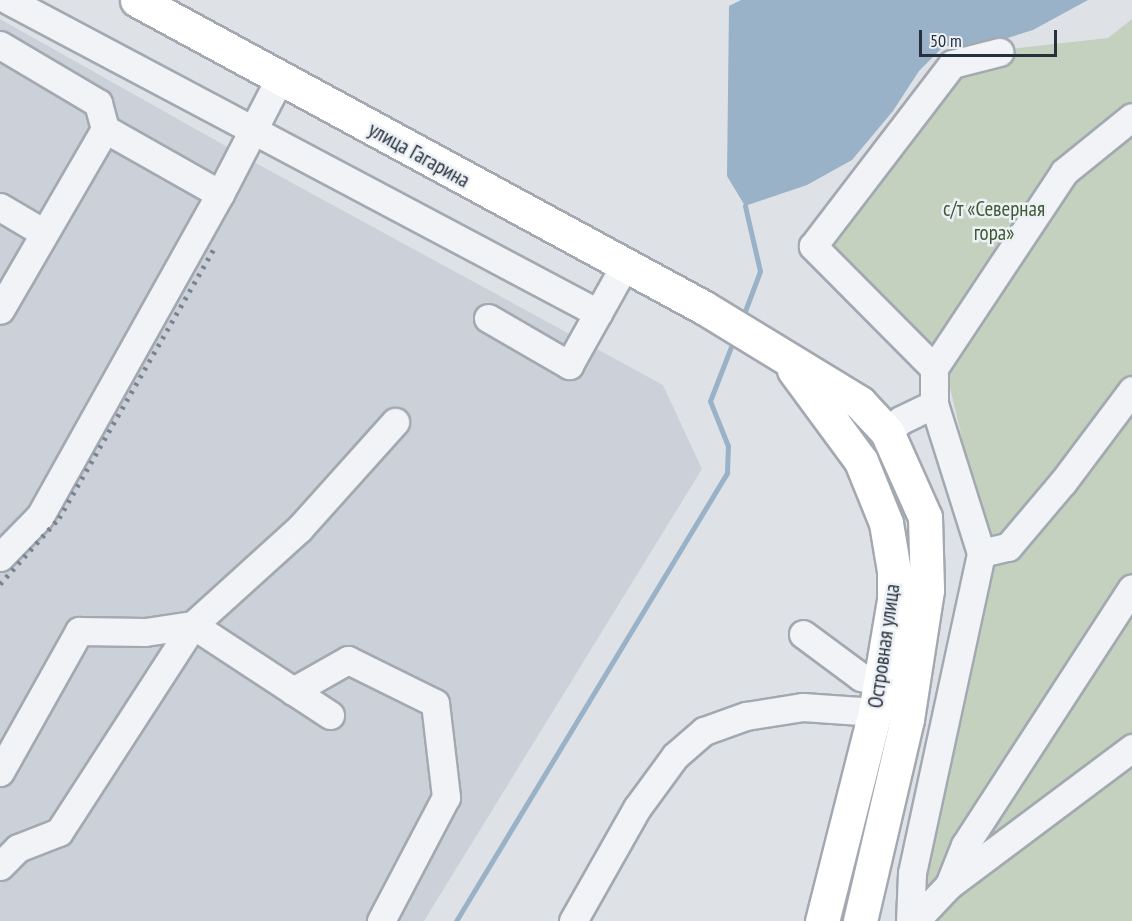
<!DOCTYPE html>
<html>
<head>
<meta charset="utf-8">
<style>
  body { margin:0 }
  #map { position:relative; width:1132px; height:921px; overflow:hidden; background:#dee2e7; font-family:"PT Sans Narrow",sans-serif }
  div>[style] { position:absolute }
  .built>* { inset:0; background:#ccd1d9 }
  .green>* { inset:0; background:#c5d1bf }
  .water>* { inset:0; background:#99b2c7 }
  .stream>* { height:5px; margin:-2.5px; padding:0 2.5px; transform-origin:2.5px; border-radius:2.5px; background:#99b2c7 }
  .roads { filter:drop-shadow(2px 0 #a3a9b1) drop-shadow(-2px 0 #a3a9b1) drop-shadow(0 2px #a3a9b1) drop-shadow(0 -2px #a3a9b1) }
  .minor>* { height:27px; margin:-13.5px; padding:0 13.5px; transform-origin:13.5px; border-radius:13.5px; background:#f1f3f6 }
  .major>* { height:33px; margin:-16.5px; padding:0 16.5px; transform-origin:16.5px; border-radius:16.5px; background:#fff }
  .rail>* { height:4.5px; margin-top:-2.25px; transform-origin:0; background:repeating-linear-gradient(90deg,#788291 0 3px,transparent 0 9px) }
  span { translate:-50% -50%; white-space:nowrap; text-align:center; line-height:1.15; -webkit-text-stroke:5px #edf1f5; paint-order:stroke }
  .street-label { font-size:21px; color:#27313e }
  .park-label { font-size:21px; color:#3e5a35 }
  .scale { position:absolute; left:919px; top:30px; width:138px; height:27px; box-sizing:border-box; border:3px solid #27313e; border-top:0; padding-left:8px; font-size:18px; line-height:21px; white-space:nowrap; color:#27313e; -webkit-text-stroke:4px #edf1f5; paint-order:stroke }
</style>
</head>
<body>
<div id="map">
  <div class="built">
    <i style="clip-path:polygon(0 19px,263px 167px,663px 385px,702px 469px,424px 921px,0 921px)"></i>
  </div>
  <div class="green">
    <i style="clip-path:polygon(1132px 19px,1132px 921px,923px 921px,923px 873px,991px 559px,945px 367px,808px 234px,948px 56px,1108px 38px)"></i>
  </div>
  <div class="water">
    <i style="clip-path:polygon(741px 0,1088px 0,1033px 30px,988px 44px,944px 46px,919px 71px,893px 111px,852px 160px,807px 185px,745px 206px,727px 176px,729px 6px)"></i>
  </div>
  <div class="stream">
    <i style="left:742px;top:319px;width:51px;rotate:-69.4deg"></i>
    <i style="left:760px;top:271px;width:67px;rotate:-103deg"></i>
    <i style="left:456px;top:921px;width:524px;rotate:-58.83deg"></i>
    <i style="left:727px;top:473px;width:27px;rotate:-88deg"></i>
    <i style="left:728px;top:446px;width:48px;rotate:-111.8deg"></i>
    <i style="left:710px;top:401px;width:66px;rotate:-68.8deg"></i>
  </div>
  <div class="roads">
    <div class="minor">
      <i style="left:8px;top:0;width:668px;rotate:27.95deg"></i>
      <i style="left:0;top:45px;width:114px;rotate:30.6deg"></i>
      <i style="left:98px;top:103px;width:27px;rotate:75deg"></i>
      <i style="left:105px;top:129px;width:209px;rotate:120.1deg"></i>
      <i style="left:220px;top:194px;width:131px;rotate:-62.7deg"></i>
      <i style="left:0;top:207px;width:51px;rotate:30.6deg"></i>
      <i style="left:488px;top:318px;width:94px;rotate:30.1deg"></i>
      <i style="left:569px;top:365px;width:115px;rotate:-60.8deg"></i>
      <i style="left:934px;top:368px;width:172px;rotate:-134.8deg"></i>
      <i style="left:813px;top:246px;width:229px;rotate:-52.6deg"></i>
      <i style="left:952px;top:64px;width:49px;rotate:-14.3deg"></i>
      <i style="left:887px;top:432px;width:18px;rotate:-41deg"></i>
      <i style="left:901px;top:420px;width:37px;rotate:-26deg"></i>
      <i style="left:981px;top:553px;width:28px;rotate:-13deg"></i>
      <i style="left:1008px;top:547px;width:85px;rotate:-49.8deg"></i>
      <i style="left:1063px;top:482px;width:115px;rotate:-53.1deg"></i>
      <i style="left:0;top:557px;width:57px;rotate:-45.7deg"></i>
      <i style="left:40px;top:516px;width:369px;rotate:-60.8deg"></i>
      <i style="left:220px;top:194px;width:132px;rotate:-150.5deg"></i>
      <i style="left:803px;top:634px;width:72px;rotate:36.6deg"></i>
      <i style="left:861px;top:677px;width:18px;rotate:13deg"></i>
      <i style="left:293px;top:691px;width:63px;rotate:-29.4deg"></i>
      <i style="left:348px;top:660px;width:97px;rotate:26.3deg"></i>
      <i style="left:435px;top:703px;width:95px;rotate:83.3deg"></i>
      <i style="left:446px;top:797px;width:140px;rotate:117.7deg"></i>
      <i style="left:0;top:772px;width:162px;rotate:-60.7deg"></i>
      <i style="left:79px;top:631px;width:66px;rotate:0.9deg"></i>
      <i style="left:145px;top:632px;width:49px;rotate:-8.3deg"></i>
      <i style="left:193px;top:625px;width:164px;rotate:33.3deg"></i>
      <i style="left:0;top:866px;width:25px;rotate:-45deg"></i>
      <i style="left:18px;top:848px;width:44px;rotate:-21.3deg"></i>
      <i style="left:59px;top:832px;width:247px;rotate:-57.1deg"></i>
      <i style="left:193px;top:625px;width:143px;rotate:-42.2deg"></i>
      <i style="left:299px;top:529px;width:144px;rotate:-48.1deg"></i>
      <i style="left:949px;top:885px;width:43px;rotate:-68.2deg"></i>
      <i style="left:965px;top:845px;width:306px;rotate:-57deg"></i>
      <i style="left:573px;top:921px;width:130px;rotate:-60.5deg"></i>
      <i style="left:637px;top:808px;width:64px;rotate:-53.8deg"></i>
      <i style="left:675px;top:756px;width:38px;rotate:-41deg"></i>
      <i style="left:704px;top:731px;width:45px;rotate:-19.7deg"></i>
      <i style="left:746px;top:716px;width:58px;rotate:-9deg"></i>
      <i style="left:803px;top:707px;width:72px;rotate:4deg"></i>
      <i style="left:910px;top:921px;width:48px;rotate:-87.6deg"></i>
      <i style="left:912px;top:873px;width:327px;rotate:-77.8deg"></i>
      <i style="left:981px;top:553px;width:156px;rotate:-107.5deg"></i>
      <i style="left:934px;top:404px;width:36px;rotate:-90deg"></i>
      <i style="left:934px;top:368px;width:235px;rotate:-56.4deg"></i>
      <i style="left:1064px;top:172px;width:87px;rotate:-39deg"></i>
      <i style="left:915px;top:921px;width:50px;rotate:-46.6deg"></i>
      <i style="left:949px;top:885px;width:229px;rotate:-36.8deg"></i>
    </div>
    <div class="major">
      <i style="left:137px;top:0;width:644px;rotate:28.48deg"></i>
      <i style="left:703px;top:307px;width:184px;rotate:31.4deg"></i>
      <i style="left:860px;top:403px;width:40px;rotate:47deg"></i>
      <i style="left:887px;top:432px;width:93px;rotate:65.9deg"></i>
      <i style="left:925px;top:517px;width:73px;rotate:88.4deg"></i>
      <i style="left:927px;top:590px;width:131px;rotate:98.8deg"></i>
      <i style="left:907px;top:719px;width:207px;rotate:103.1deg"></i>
      <i style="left:794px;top:370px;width:113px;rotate:53.6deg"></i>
      <i style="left:861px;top:461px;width:67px;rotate:68deg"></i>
      <i style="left:886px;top:523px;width:49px;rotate:80.5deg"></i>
      <i style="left:894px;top:571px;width:29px;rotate:90deg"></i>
      <i style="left:894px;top:600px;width:114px;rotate:99.6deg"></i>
      <i style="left:875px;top:712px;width:216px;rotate:104.2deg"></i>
    </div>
  </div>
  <div class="rail">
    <i style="left:0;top:584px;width:89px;rotate:-48.2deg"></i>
    <i style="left:59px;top:518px;width:309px;rotate:-60.1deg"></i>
  </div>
  <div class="street-label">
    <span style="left:419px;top:155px;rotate:29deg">улица Гагарина</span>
    <span style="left:884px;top:646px;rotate:-82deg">Островная улица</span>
  </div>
  <div class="park-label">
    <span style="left:994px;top:221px">с/т «Северная<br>гора»</span>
  </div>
  <div class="scale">50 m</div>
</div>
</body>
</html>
